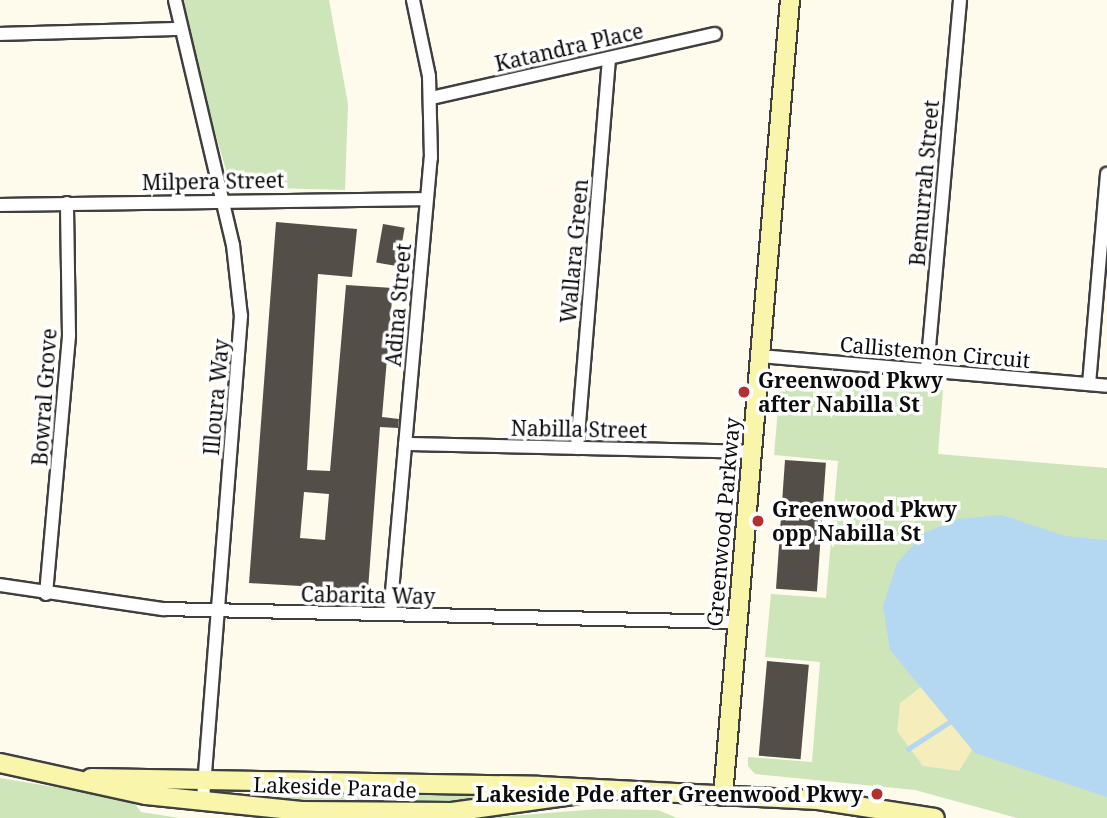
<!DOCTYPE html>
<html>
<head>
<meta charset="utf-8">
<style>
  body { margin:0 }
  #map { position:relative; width:1107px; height:818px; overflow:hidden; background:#fefbec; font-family:"Noto Serif",serif }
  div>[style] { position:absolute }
  .green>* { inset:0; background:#cde5b8 }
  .sand>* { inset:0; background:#f6edbc }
  .water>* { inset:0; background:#b4d7f2 }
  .stream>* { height:4.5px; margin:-2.25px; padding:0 2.25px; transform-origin:2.25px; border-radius:2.25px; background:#b4d7f2 }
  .building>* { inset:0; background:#544e49; transform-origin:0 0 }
  .roads { filter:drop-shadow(2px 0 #3f3f3f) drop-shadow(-2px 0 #3f3f3f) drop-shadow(0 2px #3f3f3f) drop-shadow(0 -2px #3f3f3f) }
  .street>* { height:12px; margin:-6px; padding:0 6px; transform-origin:6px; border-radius:6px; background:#fff }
  .secondary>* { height:18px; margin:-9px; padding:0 9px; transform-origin:9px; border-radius:9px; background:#f9f6ab }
  .dots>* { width:19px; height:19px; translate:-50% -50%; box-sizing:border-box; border:4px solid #fff; border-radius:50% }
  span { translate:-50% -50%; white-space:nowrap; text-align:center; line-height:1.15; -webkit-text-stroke:7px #fff; paint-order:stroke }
  .street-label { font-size:21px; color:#0c0c0c }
  .poi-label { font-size:21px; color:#0c0c0c; font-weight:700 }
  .left { translate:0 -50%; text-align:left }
  .right { translate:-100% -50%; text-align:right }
</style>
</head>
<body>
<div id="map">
  <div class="green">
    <i style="clip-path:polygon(184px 0,329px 0,348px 104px,345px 190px,231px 187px,191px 50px)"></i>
    <i style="clip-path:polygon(789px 377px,943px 390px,938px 454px,1107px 468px,1107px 818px,1017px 818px,915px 790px,755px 774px,748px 766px,748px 757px,812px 762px,820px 662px,765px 657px,771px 594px,826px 598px,838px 461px,774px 455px,780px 385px)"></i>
    <i style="clip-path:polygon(0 778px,132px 800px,141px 812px,179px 818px,0 818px)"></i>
    <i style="clip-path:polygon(262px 787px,347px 789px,346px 804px,284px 802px,261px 793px)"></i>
    <i style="clip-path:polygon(355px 789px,529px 793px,472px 804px,355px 804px)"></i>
    <i style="clip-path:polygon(598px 809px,658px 810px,677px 818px,486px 818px)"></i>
  </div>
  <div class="sand">
    <i style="clip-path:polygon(921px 687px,972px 750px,959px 771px,923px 766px,897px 731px,900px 703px)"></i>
  </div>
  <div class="water">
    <i style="clip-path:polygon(1002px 515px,1065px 536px,1107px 540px,1107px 797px,975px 753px,890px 650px,883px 606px,897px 563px,924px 533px,958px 519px)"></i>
  </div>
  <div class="stream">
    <i style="left:908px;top:749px;width:55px;rotate:-33.1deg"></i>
  </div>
  <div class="building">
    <i style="clip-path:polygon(evenodd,276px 222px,357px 229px,352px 277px,318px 274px,307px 470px,330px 471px,346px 285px,393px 288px,382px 417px,399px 419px,398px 428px,380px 427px,368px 590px,249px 583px,276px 222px,304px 492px,329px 494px,325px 540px,300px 538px,304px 492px)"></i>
    <i style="left:383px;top:224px;width:22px;height:39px;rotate:10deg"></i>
    <i style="left:785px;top:460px;width:41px;height:129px;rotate:4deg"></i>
    <i style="left:767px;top:661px;width:42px;height:95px;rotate:5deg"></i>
  </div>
  <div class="roads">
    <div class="street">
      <i style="left:175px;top:0;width:252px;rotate:76.7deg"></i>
      <i style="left:233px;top:245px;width:71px;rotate:83.6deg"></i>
      <i style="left:241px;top:316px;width:488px;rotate:94.5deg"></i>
      <i style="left:0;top:34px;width:178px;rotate:-1.6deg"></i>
      <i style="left:431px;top:98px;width:291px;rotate:-12.7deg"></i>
      <i style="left:0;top:205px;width:426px;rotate:-0.8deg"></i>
      <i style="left:760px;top:356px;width:348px;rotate:4.9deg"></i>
      <i style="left:927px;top:370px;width:371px;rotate:-84.9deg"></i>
      <i style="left:1089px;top:384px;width:211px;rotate:-85.1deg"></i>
      <i style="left:405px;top:444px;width:346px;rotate:1.3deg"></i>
      <i style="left:577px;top:448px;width:391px;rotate:-85.3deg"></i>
      <i style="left:0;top:585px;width:165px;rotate:8.4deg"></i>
      <i style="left:163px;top:609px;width:573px;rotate:1.3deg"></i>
      <i style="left:46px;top:594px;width:260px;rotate:-84.9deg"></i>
      <i style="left:69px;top:335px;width:132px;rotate:-90.9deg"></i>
      <i style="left:390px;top:614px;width:458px;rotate:-84.9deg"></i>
      <i style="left:431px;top:158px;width:82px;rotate:-91.4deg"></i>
      <i style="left:429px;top:76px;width:78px;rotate:-101.9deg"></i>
    </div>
    <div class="secondary">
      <i style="left:0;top:763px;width:149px;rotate:12.4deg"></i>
      <i style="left:146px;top:795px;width:156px;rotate:5.9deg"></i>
      <i style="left:301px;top:811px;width:151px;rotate:0.4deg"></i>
      <i style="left:452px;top:812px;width:124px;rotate:-7.9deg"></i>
      <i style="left:91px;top:778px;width:448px;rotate:1deg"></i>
      <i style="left:539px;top:786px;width:279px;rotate:2.9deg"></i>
      <i style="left:818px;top:800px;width:118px;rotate:8.7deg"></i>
      <i style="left:723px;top:796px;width:799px;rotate:-85.19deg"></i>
    </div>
  </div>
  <div class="dots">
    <i style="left:744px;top:392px;background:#b2302e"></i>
    <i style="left:758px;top:521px;background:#b2302e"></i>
    <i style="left:877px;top:794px;background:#b2302e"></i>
  </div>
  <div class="street-label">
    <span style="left:569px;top:47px;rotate:-13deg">Katandra Place</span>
    <span style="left:213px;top:181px;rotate:-1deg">Milpera Street</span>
    <span style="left:924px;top:183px;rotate:-85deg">Bemurrah Street</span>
    <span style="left:574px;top:251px;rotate:-85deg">Wallara Green</span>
    <span style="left:398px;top:305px;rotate:-85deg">Adina Street</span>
    <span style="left:935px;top:352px;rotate:5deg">Callistemon Circuit</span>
    <span style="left:44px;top:397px;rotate:-86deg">Bowral Grove</span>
    <span style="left:216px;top:397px;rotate:-85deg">Illoura Way</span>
    <span style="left:579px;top:429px;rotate:1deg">Nabilla Street</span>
    <span style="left:723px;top:522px;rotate:-85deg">Greenwood Parkway</span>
    <span style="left:368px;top:595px;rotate:1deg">Cabarita Way</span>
    <span style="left:335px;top:787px;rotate:2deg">Lakeside Parade</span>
  </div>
  <div class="poi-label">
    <span class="left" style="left:758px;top:392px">Greenwood Pkwy<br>after Nabilla St</span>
    <span class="left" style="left:772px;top:521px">Greenwood Pkwy<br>opp Nabilla St</span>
    <span class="right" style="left:863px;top:794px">Lakeside Pde after Greenwood Pkwy</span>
  </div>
</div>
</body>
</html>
